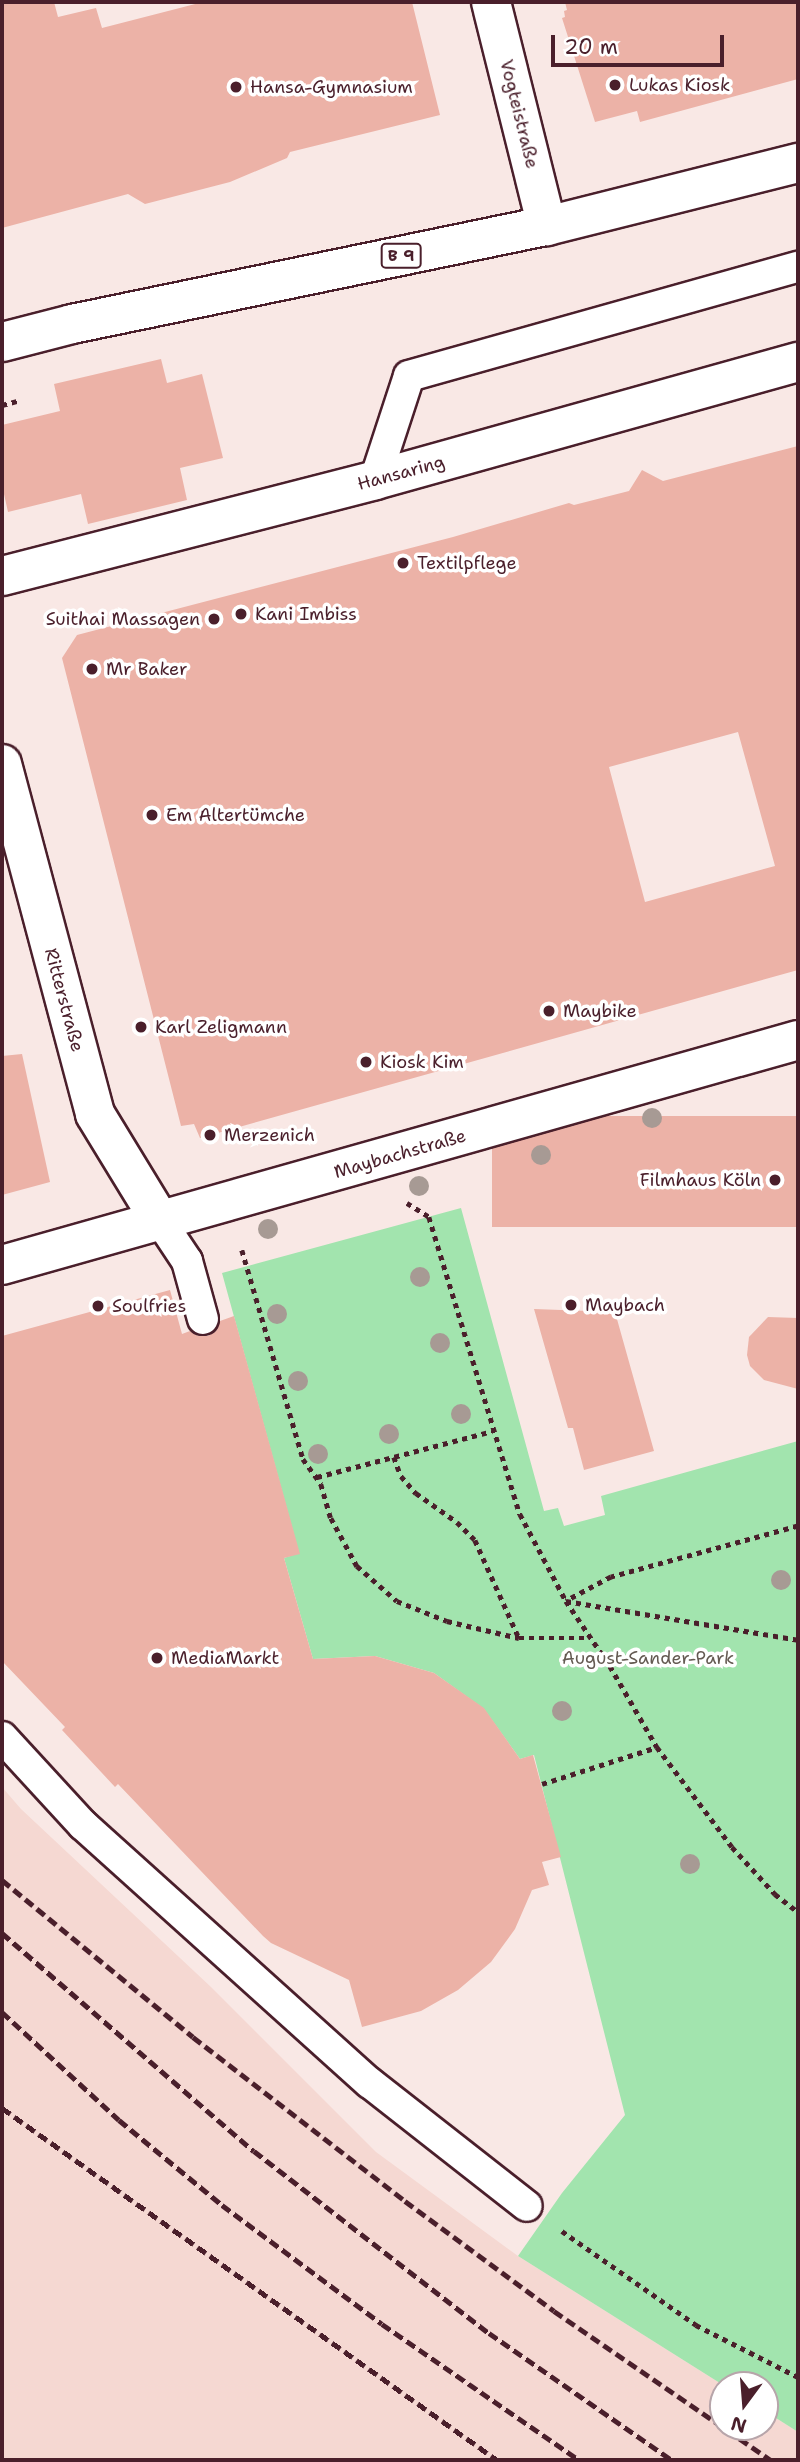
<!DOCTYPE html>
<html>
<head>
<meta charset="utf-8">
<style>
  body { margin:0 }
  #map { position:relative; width:800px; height:2462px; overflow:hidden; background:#f9e8e5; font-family:"Shantell Sans",sans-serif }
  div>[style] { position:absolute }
  .built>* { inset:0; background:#f5d8d2 }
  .green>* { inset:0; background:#a2e4ae }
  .building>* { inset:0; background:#ecb2a7; transform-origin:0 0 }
  .path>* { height:4.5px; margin-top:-2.25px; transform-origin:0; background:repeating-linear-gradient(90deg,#4a1f2b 0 5px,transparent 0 10px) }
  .roads { filter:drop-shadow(2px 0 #4a1f2b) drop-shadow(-2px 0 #4a1f2b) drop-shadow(0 2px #4a1f2b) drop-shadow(0 -2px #4a1f2b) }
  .service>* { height:30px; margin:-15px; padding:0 15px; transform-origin:15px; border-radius:15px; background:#fff }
  .minor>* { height:38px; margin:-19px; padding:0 19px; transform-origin:19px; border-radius:19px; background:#fff }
  .primary>* { height:38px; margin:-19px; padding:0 19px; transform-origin:19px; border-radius:19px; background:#fff }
  .rail>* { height:5px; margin-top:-2.5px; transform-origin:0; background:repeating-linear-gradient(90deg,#4a1f2b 0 10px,transparent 0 15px) }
  .trees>* { width:20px; height:20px; margin:-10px; border-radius:50%; background:#a79a94 }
  .dots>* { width:19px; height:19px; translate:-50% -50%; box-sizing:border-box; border:4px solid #fff; border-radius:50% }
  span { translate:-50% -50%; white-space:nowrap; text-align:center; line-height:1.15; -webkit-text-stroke:7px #fff; paint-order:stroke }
  .shield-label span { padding:2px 5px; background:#fff; border:2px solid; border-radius:5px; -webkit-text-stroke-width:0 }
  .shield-label { font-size:16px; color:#4a1f2b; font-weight:700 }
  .poi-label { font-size:18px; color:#4a1f2b }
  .left { translate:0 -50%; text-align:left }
  .right { translate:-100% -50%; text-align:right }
  .street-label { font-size:18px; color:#4a1f2b }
  .park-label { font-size:18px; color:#645a52 }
  .frame { position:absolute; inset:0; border:4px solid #4a1f2b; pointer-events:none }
  .north { position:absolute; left:709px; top:2371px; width:70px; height:70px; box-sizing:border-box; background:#fff; border:2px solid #b7a5aa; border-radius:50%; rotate:196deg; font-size:19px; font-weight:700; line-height:28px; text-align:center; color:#4a1f2b }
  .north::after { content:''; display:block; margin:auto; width:24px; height:32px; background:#4a1f2b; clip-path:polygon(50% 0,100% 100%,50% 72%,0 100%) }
  .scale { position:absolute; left:551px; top:35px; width:173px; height:32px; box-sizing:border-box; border:4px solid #4a1f2b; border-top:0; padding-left:9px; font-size:21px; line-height:24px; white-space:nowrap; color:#4a1f2b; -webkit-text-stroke:5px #fff; paint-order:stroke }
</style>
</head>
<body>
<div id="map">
  <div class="built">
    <i style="clip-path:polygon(2px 1787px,21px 1809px,211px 1987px,376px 2152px,518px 2256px,723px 2385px,723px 2427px,765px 2427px,765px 2411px,798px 2432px,798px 2460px,2px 2460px)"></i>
  </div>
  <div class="green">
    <i style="clip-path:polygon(461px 1208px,544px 1511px,558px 1508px,564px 1526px,605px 1515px,601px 1496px,798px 1441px,798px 2432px,765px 2411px,765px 2385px,723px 2385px,518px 2256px,562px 2193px,625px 2115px,534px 1755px,520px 1759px,484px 1709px,434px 1673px,375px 1656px,313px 1659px,284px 1558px,299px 1553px,222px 1273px)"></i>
  </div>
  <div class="building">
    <i style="clip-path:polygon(2px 2px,54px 2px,58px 17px,96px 8px,102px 28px,203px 2px,412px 2px,440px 115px,290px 152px,287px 158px,230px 182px,145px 204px,128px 194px,2px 228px)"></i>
    <i style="clip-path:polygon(565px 2px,798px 2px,798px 79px,640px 122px,637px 111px,595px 122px,562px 18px,565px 17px,564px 11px,567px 10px)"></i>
    <i style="clip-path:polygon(161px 359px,167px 383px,202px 374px,223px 458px,180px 468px,187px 500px,88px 524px,81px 494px,8px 512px,2px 485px,2px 425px,60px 411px,54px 384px)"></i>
    <i style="clip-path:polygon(evenodd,798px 446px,798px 970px,200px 1138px,194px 1124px,181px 1126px,62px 658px,77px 635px,453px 537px,569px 503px,574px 505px,629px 491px,642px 470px,663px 481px,798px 446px,738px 732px,775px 866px,645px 902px,609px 767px,738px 732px)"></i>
    <i style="clip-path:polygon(22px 1054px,50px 1182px,2px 1195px,2px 1056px)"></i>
    <i style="left:798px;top:1116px;width:111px;height:306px;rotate:90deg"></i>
    <i style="clip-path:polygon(170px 1290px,182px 1334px,190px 1331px,198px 1336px,208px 1336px,216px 1331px,220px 1321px,234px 1316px,300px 1554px,284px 1558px,313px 1659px,375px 1656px,434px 1673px,484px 1708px,520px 1759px,533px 1755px,561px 1857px,542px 1862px,549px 1885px,532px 1890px,515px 1929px,491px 1962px,458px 1990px,421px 2011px,362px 2027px,349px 1980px,271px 1943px,263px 1936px,118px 1784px,115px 1787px,62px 1730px,65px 1727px,2px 1661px,2px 1336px)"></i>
    <i style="clip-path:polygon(534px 1309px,615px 1312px,654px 1451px,584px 1470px,573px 1428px,568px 1428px)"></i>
    <i style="clip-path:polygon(768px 1317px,798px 1318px,798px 1389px,764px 1380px,750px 1366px,747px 1355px,749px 1337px)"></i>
  </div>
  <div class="path">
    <i style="left:2px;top:405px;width:16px;rotate:-15deg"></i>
    <i style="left:407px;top:1203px;width:26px;rotate:32deg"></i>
    <i style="left:429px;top:1217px;width:311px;rotate:73deg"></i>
    <i style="left:520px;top:1514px;width:98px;rotate:62.1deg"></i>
    <i style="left:566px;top:1601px;width:235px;rotate:9.5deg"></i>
    <i style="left:242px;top:1250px;width:218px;rotate:73.7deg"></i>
    <i style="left:303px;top:1459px;width:31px;rotate:54deg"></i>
    <i style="left:321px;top:1484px;width:35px;rotate:74deg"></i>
    <i style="left:331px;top:1518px;width:55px;rotate:61.6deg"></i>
    <i style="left:357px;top:1566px;width:53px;rotate:41.2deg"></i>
    <i style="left:397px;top:1601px;width:54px;rotate:21.8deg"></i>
    <i style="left:447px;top:1621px;width:74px;rotate:13.3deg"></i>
    <i style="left:519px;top:1638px;width:71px"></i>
    <i style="left:394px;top:1457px;width:20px;rotate:70deg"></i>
    <i style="left:401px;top:1476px;width:23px;rotate:49deg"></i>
    <i style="left:416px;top:1493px;width:50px;rotate:35.3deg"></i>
    <i style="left:457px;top:1522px;width:25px;rotate:45deg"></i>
    <i style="left:475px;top:1540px;width:107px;rotate:65.8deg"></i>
    <i style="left:317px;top:1477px;width:181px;rotate:-14.7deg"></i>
    <i style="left:798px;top:1526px;width:194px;rotate:164.7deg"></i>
    <i style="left:611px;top:1577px;width:51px;rotate:151.9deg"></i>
    <i style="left:566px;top:1601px;width:78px;rotate:55.9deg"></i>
    <i style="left:610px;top:1666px;width:94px;rotate:59.9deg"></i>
    <i style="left:657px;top:1747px;width:125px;rotate:53.1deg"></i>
    <i style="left:732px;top:1847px;width:64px;rotate:47.5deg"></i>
    <i style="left:775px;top:1894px;width:29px;rotate:38deg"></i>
    <i style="left:542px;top:1784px;width:121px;rotate:-17.8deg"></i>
    <i style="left:562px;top:2231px;width:164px;rotate:35deg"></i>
    <i style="left:696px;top:2325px;width:114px;rotate:27deg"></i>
  </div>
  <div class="roads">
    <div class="service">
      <i style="left:375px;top:480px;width:109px;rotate:-71.9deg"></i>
      <i style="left:409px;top:376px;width:404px;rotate:-15.7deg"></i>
      <i style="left:161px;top:1222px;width:47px;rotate:56.3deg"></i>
      <i style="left:187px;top:1261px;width:60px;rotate:74.6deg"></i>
      <i style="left:2px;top:1737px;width:120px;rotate:47.4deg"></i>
      <i style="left:83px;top:1825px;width:386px;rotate:42deg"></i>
      <i style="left:370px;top:2083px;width:199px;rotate:38.1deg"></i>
    </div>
    <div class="minor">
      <i style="left:491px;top:2px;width:231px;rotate:76deg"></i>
      <i style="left:2px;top:764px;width:362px;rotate:75.1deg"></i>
      <i style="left:95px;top:1114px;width:127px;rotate:58.6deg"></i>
      <i style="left:2px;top:1265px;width:827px;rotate:-15.78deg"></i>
    </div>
    <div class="primary">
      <i style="left:2px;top:342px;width:72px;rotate:-14.4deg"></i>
      <i style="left:72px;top:324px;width:485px;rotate:-11.7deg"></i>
      <i style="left:547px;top:226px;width:259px;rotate:-14.1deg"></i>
      <i style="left:2px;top:576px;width:385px;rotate:-14.4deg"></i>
      <i style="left:375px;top:480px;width:439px;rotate:-15.6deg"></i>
    </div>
  </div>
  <div class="rail">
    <i style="left:2px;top:1880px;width:247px;rotate:39.4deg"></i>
    <i style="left:193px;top:2037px;width:268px;rotate:37.7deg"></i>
    <i style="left:405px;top:2201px;width:185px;rotate:36.4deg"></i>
    <i style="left:554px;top:2311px;width:263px;rotate:34.5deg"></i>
    <i style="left:2px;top:1933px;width:333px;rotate:40.9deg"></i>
    <i style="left:254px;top:2151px;width:297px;rotate:37.8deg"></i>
    <i style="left:489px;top:2333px;width:223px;rotate:34.8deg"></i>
    <i style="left:2px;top:2012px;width:159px;rotate:42.7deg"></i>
    <i style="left:119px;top:2120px;width:134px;rotate:39.5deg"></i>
    <i style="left:222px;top:2205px;width:199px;rotate:36.6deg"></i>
    <i style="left:382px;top:2324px;width:239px;rotate:34.6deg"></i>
    <i style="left:2px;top:2108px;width:607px;rotate:35.42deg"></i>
  </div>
  <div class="trees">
    <i style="left:652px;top:1118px"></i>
    <i style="left:541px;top:1155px"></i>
    <i style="left:419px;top:1186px"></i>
    <i style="left:268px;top:1229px"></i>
    <i style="left:420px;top:1277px"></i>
    <i style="left:277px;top:1314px"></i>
    <i style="left:440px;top:1343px"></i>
    <i style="left:298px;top:1381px"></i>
    <i style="left:461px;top:1414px"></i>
    <i style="left:389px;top:1434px"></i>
    <i style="left:318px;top:1454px"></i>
    <i style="left:781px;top:1580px"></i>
    <i style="left:562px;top:1711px"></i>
    <i style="left:690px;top:1864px"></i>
  </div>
  <div class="dots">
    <i style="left:615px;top:85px;background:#4a1f2b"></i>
    <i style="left:236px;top:87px;background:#4a1f2b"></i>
    <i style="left:403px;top:563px;background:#4a1f2b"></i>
    <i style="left:241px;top:614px;background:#4a1f2b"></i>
    <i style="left:214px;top:619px;background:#4a1f2b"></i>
    <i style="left:92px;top:669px;background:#4a1f2b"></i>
    <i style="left:152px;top:815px;background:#4a1f2b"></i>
    <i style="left:549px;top:1011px;background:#4a1f2b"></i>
    <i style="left:141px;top:1027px;background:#4a1f2b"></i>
    <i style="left:366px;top:1062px;background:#4a1f2b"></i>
    <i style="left:210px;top:1135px;background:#4a1f2b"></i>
    <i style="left:775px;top:1180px;background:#4a1f2b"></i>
    <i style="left:571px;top:1305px;background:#4a1f2b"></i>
    <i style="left:98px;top:1306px;background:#4a1f2b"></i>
    <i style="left:157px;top:1658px;background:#4a1f2b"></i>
  </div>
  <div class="shield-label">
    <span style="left:401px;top:256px">B 9</span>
  </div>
  <div class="poi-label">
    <span class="left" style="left:629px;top:85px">Lukas Kiosk</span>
    <span class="left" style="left:250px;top:87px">Hansa-Gymnasium</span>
    <span class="left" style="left:417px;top:563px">Textilpflege</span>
    <span class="left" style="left:255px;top:614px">Kani Imbiss</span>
    <span class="right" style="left:200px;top:619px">Suithai Massagen</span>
    <span class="left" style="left:106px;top:669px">Mr Baker</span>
    <span class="left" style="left:166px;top:815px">Em Altertümche</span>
    <span class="left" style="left:563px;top:1011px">Maybike</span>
    <span class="left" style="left:155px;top:1027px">Karl Zeligmann</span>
    <span class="left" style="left:380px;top:1062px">Kiosk Kim</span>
    <span class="left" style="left:224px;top:1135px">Merzenich</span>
    <span class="right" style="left:761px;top:1180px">Filmhaus Köln</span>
    <span class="left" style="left:585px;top:1305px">Maybach</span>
    <span class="left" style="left:112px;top:1306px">Soulfries</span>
    <span class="left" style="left:171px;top:1658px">MediaMarkt</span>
  </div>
  <div class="street-label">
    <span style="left:519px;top:114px;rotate:76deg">Vogteistraße</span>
    <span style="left:401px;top:473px;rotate:-15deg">Hansaring</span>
    <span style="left:64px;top:1000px;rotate:75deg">Ritterstraße</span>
    <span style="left:400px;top:1154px;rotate:-16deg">Maybachstraße</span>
  </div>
  <div class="park-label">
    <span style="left:648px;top:1658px">August-Sander-Park</span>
  </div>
  <div class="frame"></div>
  <div class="north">N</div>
  <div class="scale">20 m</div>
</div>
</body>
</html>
